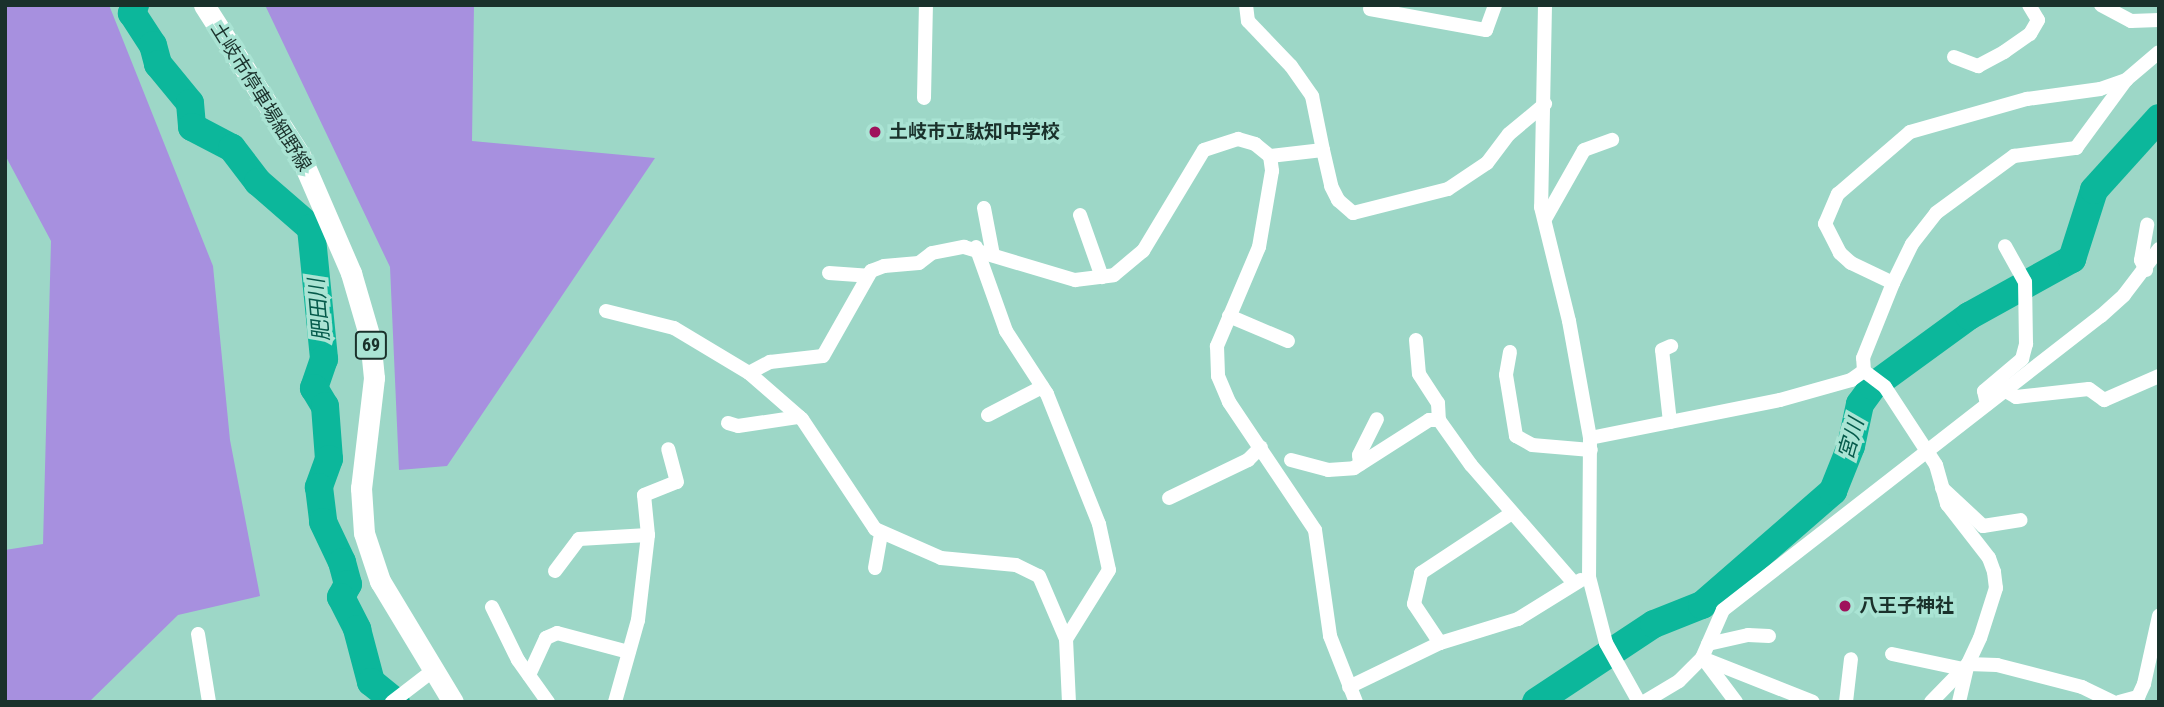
<!DOCTYPE html>
<html>
<head>
<meta charset="utf-8">
<style>
  body { margin:0 }
  #map { position:relative; width:2164px; height:707px; overflow:hidden; background:#9dd7c7; font-family:"Roboto Condensed","Noto Sans JP",sans-serif }
  div>[style] { position:absolute }
  .green>* { inset:0; background:#a790df }
  .river>* { height:28px; margin:-14px; padding:0 14px; transform-origin:14px; border-radius:14px; background:#0cb79b }
  .street>* { height:14px; margin:-7px; padding:0 7px; transform-origin:7px; border-radius:7px; background:#fff }
  .primary>* { height:21px; margin:-10.5px; padding:0 10.5px; transform-origin:10.5px; border-radius:10.5px; background:#fff }
  .dots>* { width:19px; height:19px; translate:-50% -50%; box-sizing:border-box; border:4px solid #aae4d4; border-radius:50% }
  span { translate:-50% -50%; white-space:nowrap; text-align:center; line-height:1.15; -webkit-text-stroke:7px #aae4d4; paint-order:stroke }
  .shield-label span { padding:2px 5px; background:#aae4d4; border:2px solid; border-radius:5px; -webkit-text-stroke-width:0 }
  .shield-label { font-size:18px; color:#1a312b; font-weight:700 }
  .street-label { font-size:19px; color:#1a312b }
  .poi-label { font-size:19px; color:#1a312b; font-weight:700 }
  .left { translate:0 -50%; text-align:left }
  .water-label { font-size:21px; color:#055a4b; font-style:italic }
  .frame { position:absolute; inset:0; border:7px solid #1a312b; pointer-events:none }
</style>
</head>
<body>
<div id="map">
  <div class="green">
    <i style="clip-path:polygon(5px 5px,109px 5px,213px 266px,230px 440px,260px 596px,178px 615px,89px 702px,5px 702px,5px 550px,43px 544px,51px 241px,5px 155px)"></i>
    <i style="clip-path:polygon(265px 5px,474px 5px,472px 141px,655px 158px,447px 466px,399px 470px,390px 267px)"></i>
  </div>
  <div class="river">
    <i style="left:135px;top:5px;width:9px;rotate:111deg"></i>
    <i style="left:132px;top:13px;width:38px;rotate:57deg"></i>
    <i style="left:153px;top:45px;width:20px;rotate:75deg"></i>
    <i style="left:158px;top:64px;width:50px;rotate:50.6deg"></i>
    <i style="left:190px;top:103px;width:24px;rotate:85deg"></i>
    <i style="left:192px;top:127px;width:45px;rotate:27.7deg"></i>
    <i style="left:232px;top:148px;width:43px;rotate:52.6deg"></i>
    <i style="left:258px;top:182px;width:70px;rotate:41deg"></i>
    <i style="left:311px;top:228px;width:132px;rotate:84.3deg"></i>
    <i style="left:324px;top:359px;width:31px;rotate:109deg"></i>
    <i style="left:314px;top:388px;width:21px;rotate:59deg"></i>
    <i style="left:325px;top:406px;width:53px;rotate:85.7deg"></i>
    <i style="left:329px;top:459px;width:30px;rotate:110deg"></i>
    <i style="left:319px;top:487px;width:35px;rotate:83deg"></i>
    <i style="left:323px;top:522px;width:44px;rotate:64.6deg"></i>
    <i style="left:342px;top:562px;width:23px;rotate:75deg"></i>
    <i style="left:348px;top:584px;width:15px;rotate:118deg"></i>
    <i style="left:341px;top:597px;width:36px;rotate:63deg"></i>
    <i style="left:357px;top:629px;width:55px;rotate:75.2deg"></i>
    <i style="left:371px;top:682px;width:32px;rotate:39deg"></i>
    <i style="left:1536px;top:702px;width:141px;rotate:-33.5deg"></i>
    <i style="left:1654px;top:624px;width:52px;rotate:-21.6deg"></i>
    <i style="left:1702px;top:605px;width:174px;rotate:-41deg"></i>
    <i style="left:1833px;top:491px;width:48px;rotate:-68.2deg"></i>
    <i style="left:1851px;top:446px;width:43px;rotate:-77.9deg"></i>
    <i style="left:1860px;top:404px;width:22px;rotate:-54deg"></i>
    <i style="left:1873px;top:386px;width:119px;rotate:-36.1deg"></i>
    <i style="left:1969px;top:316px;width:118px;rotate:-29deg"></i>
    <i style="left:2072px;top:259px;width:72px;rotate:-72.3deg"></i>
    <i style="left:2094px;top:190px;width:97px;rotate:-47.9deg"></i>
  </div>
  <div class="street">
    <i style="left:1246px;top:5px;width:16px;rotate:83deg"></i>
    <i style="left:1248px;top:21px;width:62px;rotate:46.3deg"></i>
    <i style="left:1291px;top:66px;width:37px;rotate:55deg"></i>
    <i style="left:1312px;top:96px;width:55px;rotate:78.5deg"></i>
    <i style="left:1545px;top:5px;width:202px;rotate:91.1deg"></i>
    <i style="left:1541px;top:207px;width:117px;rotate:76.2deg"></i>
    <i style="left:1569px;top:321px;width:119px;rotate:79.8deg"></i>
    <i style="left:1590px;top:438px;width:139px;rotate:90.4deg"></i>
    <i style="left:1589px;top:577px;width:68px;rotate:75.6deg"></i>
    <i style="left:1606px;top:643px;width:68px;rotate:60.8deg"></i>
    <i style="left:2101px;top:5px;width:34px;rotate:28deg"></i>
    <i style="left:2131px;top:21px;width:28px;rotate:-2deg"></i>
    <i style="left:1370px;top:9px;width:118px;rotate:10.3deg"></i>
    <i style="left:1486px;top:30px;width:27px;rotate:-70deg"></i>
    <i style="left:1954px;top:57px;width:26px;rotate:21deg"></i>
    <i style="left:1978px;top:66px;width:30px;rotate:-28deg"></i>
    <i style="left:2004px;top:52px;width:32px;rotate:-35deg"></i>
    <i style="left:2030px;top:34px;width:16px;rotate:-60deg"></i>
    <i style="left:2038px;top:20px;width:17px;rotate:-121deg"></i>
    <i style="left:924px;top:98px;width:93px;rotate:-88.8deg"></i>
    <i style="left:1270px;top:156px;width:53px;rotate:-6.5deg"></i>
    <i style="left:1323px;top:150px;width:37px;rotate:77deg"></i>
    <i style="left:1331px;top:186px;width:16px;rotate:63deg"></i>
    <i style="left:1338px;top:200px;width:20px;rotate:41deg"></i>
    <i style="left:1353px;top:213px;width:98px;rotate:-14.2deg"></i>
    <i style="left:1448px;top:189px;width:47px;rotate:-33.7deg"></i>
    <i style="left:1487px;top:163px;width:36px;rotate:-53deg"></i>
    <i style="left:1509px;top:134px;width:47px;rotate:-39.8deg"></i>
    <i style="left:984px;top:208px;width:48px;rotate:79.2deg"></i>
    <i style="left:1080px;top:215px;width:66px;rotate:70.5deg"></i>
    <i style="left:1545px;top:219px;width:79px;rotate:-60.5deg"></i>
    <i style="left:1584px;top:150px;width:30px;rotate:-20deg"></i>
    <i style="left:976px;top:247px;width:89px;rotate:70.3deg"></i>
    <i style="left:1006px;top:331px;width:75px;rotate:56.9deg"></i>
    <i style="left:1047px;top:394px;width:140px;rotate:68.2deg"></i>
    <i style="left:1099px;top:524px;width:47px;rotate:77.7deg"></i>
    <i style="left:1109px;top:570px;width:81px;rotate:121.9deg"></i>
    <i style="left:2146px;top:270px;width:11px;rotate:-117deg"></i>
    <i style="left:2141px;top:260px;width:36px;rotate:-80deg"></i>
    <i style="left:829px;top:273px;width:39px;rotate:4deg"></i>
    <i style="left:1893px;top:283px;width:47px;rotate:-154.5deg"></i>
    <i style="left:1851px;top:263px;width:15px;rotate:-138deg"></i>
    <i style="left:1840px;top:253px;width:33px;rotate:-117deg"></i>
    <i style="left:1825px;top:224px;width:33px;rotate:-67deg"></i>
    <i style="left:1838px;top:194px;width:95px;rotate:-40.7deg"></i>
    <i style="left:1910px;top:132px;width:122px;rotate:-15.8deg"></i>
    <i style="left:2027px;top:99px;width:74px;rotate:-7.8deg"></i>
    <i style="left:2100px;top:89px;width:28px;rotate:-19deg"></i>
    <i style="left:2126px;top:80px;width:43px;rotate:-40.3deg"></i>
    <i style="left:606px;top:311px;width:70px;rotate:14deg"></i>
    <i style="left:674px;top:328px;width:87px;rotate:31deg"></i>
    <i style="left:749px;top:373px;width:70px;rotate:41deg"></i>
    <i style="left:802px;top:419px;width:132px;rotate:56.4deg"></i>
    <i style="left:875px;top:529px;width:72px;rotate:23.7deg"></i>
    <i style="left:941px;top:558px;width:75px;rotate:5.3deg"></i>
    <i style="left:1016px;top:565px;width:25px;rotate:26deg"></i>
    <i style="left:1039px;top:576px;width:69px;rotate:66.8deg"></i>
    <i style="left:1066px;top:639px;width:63px;rotate:87.3deg"></i>
    <i style="left:1229px;top:316px;width:64px;rotate:23deg"></i>
    <i style="left:1416px;top:340px;width:34px;rotate:85deg"></i>
    <i style="left:1419px;top:374px;width:35px;rotate:57deg"></i>
    <i style="left:1438px;top:403px;width:17px;rotate:87deg"></i>
    <i style="left:1439px;top:420px;width:55px;rotate:54.6deg"></i>
    <i style="left:1471px;top:465px;width:157px;rotate:48.9deg"></i>
    <i style="left:1510px;top:352px;width:23px;rotate:100deg"></i>
    <i style="left:1506px;top:375px;width:62px;rotate:80.7deg"></i>
    <i style="left:1516px;top:436px;width:18px;rotate:29deg"></i>
    <i style="left:1532px;top:445px;width:59px;rotate:4.8deg"></i>
    <i style="left:1864px;top:371px;width:13px;rotate:-94deg"></i>
    <i style="left:1863px;top:358px;width:81px;rotate:-68.2deg"></i>
    <i style="left:1893px;top:283px;width:43px;rotate:-64deg"></i>
    <i style="left:1912px;top:244px;width:39px;rotate:-52deg"></i>
    <i style="left:1936px;top:213px;width:97px;rotate:-36.2deg"></i>
    <i style="left:2014px;top:156px;width:63px;rotate:-7.4deg"></i>
    <i style="left:2076px;top:148px;width:84px;rotate:-53.7deg"></i>
    <i style="left:1864px;top:371px;width:26px;rotate:37deg"></i>
    <i style="left:1885px;top:387px;width:93px;rotate:56.8deg"></i>
    <i style="left:1936px;top:465px;width:41px;rotate:74.2deg"></i>
    <i style="left:1947px;top:504px;width:68px;rotate:52.1deg"></i>
    <i style="left:1989px;top:558px;width:15px;rotate:70deg"></i>
    <i style="left:1994px;top:572px;width:16px;rotate:83deg"></i>
    <i style="left:1996px;top:588px;width:52px;rotate:107.7deg"></i>
    <i style="left:1980px;top:638px;width:29px;rotate:115deg"></i>
    <i style="left:1968px;top:664px;width:53px;rotate:134.2deg"></i>
    <i style="left:749px;top:373px;width:24px;rotate:-28deg"></i>
    <i style="left:770px;top:362px;width:53px;rotate:-6.5deg"></i>
    <i style="left:823px;top:356px;width:98px;rotate:-60.5deg"></i>
    <i style="left:871px;top:271px;width:14px;rotate:-21deg"></i>
    <i style="left:884px;top:266px;width:35px;rotate:-5deg"></i>
    <i style="left:919px;top:263px;width:16px;rotate:-38deg"></i>
    <i style="left:932px;top:253px;width:33px;rotate:-11deg"></i>
    <i style="left:964px;top:247px;width:116px;rotate:16.6deg"></i>
    <i style="left:1075px;top:280px;width:39px;rotate:-7deg"></i>
    <i style="left:1114px;top:275px;width:38px;rotate:-40deg"></i>
    <i style="left:1143px;top:251px;width:118px;rotate:-58.9deg"></i>
    <i style="left:1204px;top:150px;width:36px;rotate:-18deg"></i>
    <i style="left:1238px;top:139px;width:18px;rotate:16deg"></i>
    <i style="left:1255px;top:144px;width:19px;rotate:39deg"></i>
    <i style="left:1270px;top:156px;width:15px;rotate:82deg"></i>
    <i style="left:1272px;top:171px;width:77px;rotate:99.7deg"></i>
    <i style="left:1259px;top:247px;width:108px;rotate:113deg"></i>
    <i style="left:1217px;top:346px;width:30px;rotate:88deg"></i>
    <i style="left:1218px;top:376px;width:28px;rotate:67deg"></i>
    <i style="left:1229px;top:402px;width:154px;rotate:56.1deg"></i>
    <i style="left:1315px;top:530px;width:107px;rotate:81.9deg"></i>
    <i style="left:1330px;top:636px;width:71px;rotate:68.5deg"></i>
    <i style="left:2004px;top:390px;width:14px;rotate:30deg"></i>
    <i style="left:2016px;top:397px;width:73px;rotate:-6.3deg"></i>
    <i style="left:2089px;top:389px;width:19px;rotate:36deg"></i>
    <i style="left:2104px;top:400px;width:60px;rotate:-23.6deg"></i>
    <i style="left:1987px;top:404px;width:13px;rotate:-103deg"></i>
    <i style="left:1984px;top:391px;width:50px;rotate:-40.1deg"></i>
    <i style="left:2022px;top:359px;width:16px;rotate:-75deg"></i>
    <i style="left:2026px;top:344px;width:62px;rotate:-90.9deg"></i>
    <i style="left:2025px;top:282px;width:41px;rotate:-119.1deg"></i>
    <i style="left:988px;top:415px;width:61px;rotate:-27.4deg"></i>
    <i style="left:1670px;top:422px;width:72px;rotate:-96.3deg"></i>
    <i style="left:1662px;top:350px;width:10px;rotate:-24deg"></i>
    <i style="left:728px;top:423px;width:10px;rotate:17deg"></i>
    <i style="left:738px;top:426px;width:62px;rotate:-8.4deg"></i>
    <i style="left:1590px;top:438px;width:194px;rotate:-11.3deg"></i>
    <i style="left:1780px;top:400px;width:74px;rotate:-15.7deg"></i>
    <i style="left:1851px;top:380px;width:16px;rotate:-35deg"></i>
    <i style="left:1291px;top:460px;width:38px;rotate:15deg"></i>
    <i style="left:1328px;top:470px;width:26px;rotate:-4deg"></i>
    <i style="left:1354px;top:468px;width:89px;rotate:-32.6deg"></i>
    <i style="left:1429px;top:420px;width:10px"></i>
    <i style="left:1360px;top:464px;width:9px;rotate:-96deg"></i>
    <i style="left:1359px;top:455px;width:40px;rotate:-63.4deg"></i>
    <i style="left:1942px;top:488px;width:56px;rotate:42.8deg"></i>
    <i style="left:1983px;top:526px;width:38px;rotate:-9deg"></i>
    <i style="left:1169px;top:498px;width:88px;rotate:-25.7deg"></i>
    <i style="left:1248px;top:460px;width:18px;rotate:-45deg"></i>
    <i style="left:648px;top:535px;width:40px;rotate:-95.7deg"></i>
    <i style="left:644px;top:495px;width:35px;rotate:-22deg"></i>
    <i style="left:677px;top:482px;width:34px;rotate:-105deg"></i>
    <i style="left:875px;top:568px;width:36px;rotate:-80deg"></i>
    <i style="left:555px;top:571px;width:40px;rotate:-53deg"></i>
    <i style="left:579px;top:539px;width:69px;rotate:-3.3deg"></i>
    <i style="left:648px;top:535px;width:86px;rotate:96.7deg"></i>
    <i style="left:638px;top:620px;width:85px;rotate:105.7deg"></i>
    <i style="left:492px;top:607px;width:59px;rotate:63.9deg"></i>
    <i style="left:518px;top:660px;width:52px;rotate:54.5deg"></i>
    <i style="left:198px;top:634px;width:69px;rotate:80.8deg"></i>
    <i style="left:1440px;top:643px;width:47px;rotate:-123.7deg"></i>
    <i style="left:1414px;top:604px;width:32px;rotate:-77deg"></i>
    <i style="left:1421px;top:573px;width:109px;rotate:-33.4deg"></i>
    <i style="left:1708px;top:644px;width:41px;rotate:-12.7deg"></i>
    <i style="left:1748px;top:635px;width:21px;rotate:3deg"></i>
    <i style="left:1892px;top:654px;width:73px;rotate:11.9deg"></i>
    <i style="left:1702px;top:658px;width:119px;rotate:21.6deg"></i>
    <i style="left:1703px;top:658px;width:55px;rotate:53.1deg"></i>
    <i style="left:529px;top:675px;width:41px;rotate:-65.3deg"></i>
    <i style="left:546px;top:638px;width:12px;rotate:-24deg"></i>
    <i style="left:557px;top:633px;width:74px;rotate:14.8deg"></i>
    <i style="left:1349px;top:687px;width:101px;rotate:-25.8deg"></i>
    <i style="left:1440px;top:643px;width:82px;rotate:-17.1deg"></i>
    <i style="left:1518px;top:619px;width:74px;rotate:-31.8deg"></i>
    <i style="left:392px;top:702px;width:54px;rotate:-37.5deg"></i>
    <i style="left:1644px;top:702px;width:41px;rotate:-31deg"></i>
    <i style="left:1679px;top:681px;width:33px;rotate:-45deg"></i>
    <i style="left:1702px;top:658px;width:52px;rotate:-66.4deg"></i>
    <i style="left:1723px;top:610px;width:479px;rotate:-37.9deg"></i>
    <i style="left:2101px;top:316px;width:31px;rotate:-42deg"></i>
    <i style="left:2124px;top:295px;width:58px;rotate:-52.7deg"></i>
    <i style="left:1846px;top:702px;width:43px;rotate:-83.4deg"></i>
    <i style="left:1959px;top:702px;width:39px;rotate:-77deg"></i>
    <i style="left:1968px;top:664px;width:29px;rotate:2deg"></i>
    <i style="left:1997px;top:665px;width:88px;rotate:14.5deg"></i>
    <i style="left:2082px;top:687px;width:34px;rotate:26deg"></i>
    <i style="left:2119px;top:702px;width:20px;rotate:-15deg"></i>
    <i style="left:2138px;top:697px;width:14px;rotate:-65deg"></i>
    <i style="left:2144px;top:684px;width:70px;rotate:-77.6deg"></i>
  </div>
  <div class="primary">
    <i style="left:204px;top:5px;width:178px;rotate:57.4deg"></i>
    <i style="left:300px;top:155px;width:129px;rotate:66.6deg"></i>
    <i style="left:351px;top:273px;width:68px;rotate:73.7deg"></i>
    <i style="left:370px;top:338px;width:40px;rotate:84.3deg"></i>
    <i style="left:374px;top:378px;width:111px;rotate:96.7deg"></i>
    <i style="left:361px;top:488px;width:45px;rotate:86.2deg"></i>
    <i style="left:364px;top:533px;width:51px;rotate:71.6deg"></i>
    <i style="left:380px;top:581px;width:141px;rotate:58.9deg"></i>
  </div>
  <div class="dots">
    <i style="left:875px;top:132px;background:#9f125c"></i>
    <i style="left:1845px;top:606px;background:#9f125c"></i>
  </div>
  <div class="shield-label">
    <span style="left:371px;top:345px">69</span>
  </div>
  <div class="street-label">
    <span style="left:261px;top:97px;rotate:58deg">土岐市停車場細野線</span>
  </div>
  <div class="poi-label">
    <span class="left" style="left:889px;top:132px">土岐市立駄知中学校</span>
    <span class="left" style="left:1859px;top:606px">八王子神社</span>
  </div>
  <div class="water-label">
    <span style="left:319px;top:310px;rotate:-95deg">肥田川</span>
    <span style="left:1851px;top:439px;rotate:-74deg">宮川</span>
  </div>
  <div class="frame"></div>
</div>
</body>
</html>
